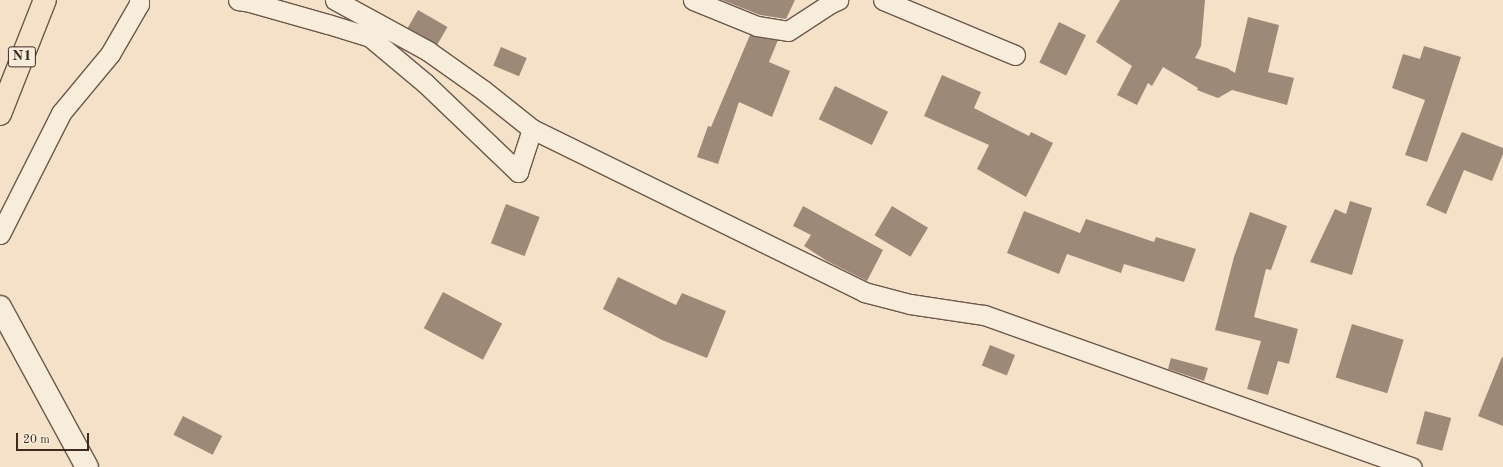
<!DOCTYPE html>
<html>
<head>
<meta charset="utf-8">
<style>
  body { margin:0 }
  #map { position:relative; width:1503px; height:467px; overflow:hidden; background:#f4e1c7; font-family:"Old Standard TT",serif }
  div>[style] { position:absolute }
  .building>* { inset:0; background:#9d8978; transform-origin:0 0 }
  .roads { filter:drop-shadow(1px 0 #6c584c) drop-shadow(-1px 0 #6c584c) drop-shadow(0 1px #6c584c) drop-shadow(0 -1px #6c584c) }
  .minor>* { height:19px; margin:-9.5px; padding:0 9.5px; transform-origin:9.5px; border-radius:9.5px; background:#f8ecdb }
  .tertiary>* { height:22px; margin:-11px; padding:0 11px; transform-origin:11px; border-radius:11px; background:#f8ecdb }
  .trunk>* { height:22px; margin:-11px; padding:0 11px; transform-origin:11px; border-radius:11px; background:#f4e1c7 }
  span { translate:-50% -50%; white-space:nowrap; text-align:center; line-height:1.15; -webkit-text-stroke:3.5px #f8ecdb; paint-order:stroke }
  .shield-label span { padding:1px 3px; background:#f8ecdb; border:1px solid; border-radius:3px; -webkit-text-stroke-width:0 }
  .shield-label { font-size:15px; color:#3f2a23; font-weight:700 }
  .scale { position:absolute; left:16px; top:433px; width:73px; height:18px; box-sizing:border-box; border:2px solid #3f2a23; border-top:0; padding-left:5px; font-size:12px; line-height:14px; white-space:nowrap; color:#3f2a23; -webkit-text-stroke:3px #f8ecdb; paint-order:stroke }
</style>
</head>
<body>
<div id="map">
  <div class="building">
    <i style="clip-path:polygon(722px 0,795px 0,786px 19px,760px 15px)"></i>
    <i style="clip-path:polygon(1120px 0,1205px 0,1201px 46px,1195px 58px,1227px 68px,1235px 73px,1248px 17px,1279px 25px,1268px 72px,1294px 78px,1287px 105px,1232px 90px,1218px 98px,1197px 90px,1198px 88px,1163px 67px,1152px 86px,1148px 83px,1137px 105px,1117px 95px,1132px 66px,1096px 42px)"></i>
    <i style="left:418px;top:10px;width:34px;height:21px;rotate:30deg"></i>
    <i style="left:1059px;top:22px;width:30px;height:45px;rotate:26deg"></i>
    <i style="clip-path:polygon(750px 35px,778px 40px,769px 62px,790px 71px,772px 117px,739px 102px,718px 164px,697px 157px,708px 126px,711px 127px)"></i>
    <i style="clip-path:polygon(1424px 46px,1461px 57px,1427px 162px,1405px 155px,1425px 100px,1392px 88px,1403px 54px,1420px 59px)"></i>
    <i style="left:501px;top:47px;width:28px;height:20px;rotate:23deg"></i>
    <i style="clip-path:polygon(942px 75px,981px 92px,974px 108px,1029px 136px,1031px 132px,1053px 143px,1026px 197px,977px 169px,989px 145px,924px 116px)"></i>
    <i style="left:835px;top:86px;width:59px;height:37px;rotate:26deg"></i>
    <i style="clip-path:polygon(1462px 132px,1503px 148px,1503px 154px,1492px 181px,1464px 170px,1446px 214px,1426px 205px)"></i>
    <i style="clip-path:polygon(1350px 201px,1372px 208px,1352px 275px,1310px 262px,1335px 209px,1346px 214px)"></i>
    <i style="left:506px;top:204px;width:36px;height:42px;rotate:21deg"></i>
    <i style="clip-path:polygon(803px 206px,883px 250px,867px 281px,827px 261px,804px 246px,811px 235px,793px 226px)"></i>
    <i style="left:892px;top:206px;width:42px;height:34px;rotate:31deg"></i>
    <i style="clip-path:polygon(1024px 211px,1080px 233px,1086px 219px,1154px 242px,1156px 237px,1196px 249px,1184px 282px,1124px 264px,1121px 273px,1067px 254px,1059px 274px,1007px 253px)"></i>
    <i style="clip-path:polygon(1250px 212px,1287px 226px,1271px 270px,1266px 269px,1254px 317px,1298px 329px,1289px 364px,1278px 361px,1268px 395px,1247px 389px,1261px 341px,1215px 330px,1234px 257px)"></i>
    <i style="clip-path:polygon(618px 277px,676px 305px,682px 293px,726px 311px,707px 358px,662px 340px,603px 309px)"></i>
    <i style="left:443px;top:292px;width:67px;height:41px;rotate:28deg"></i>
    <i style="left:1352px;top:324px;width:54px;height:56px;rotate:17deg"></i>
    <i style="left:990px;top:345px;width:27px;height:22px;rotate:22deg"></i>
    <i style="clip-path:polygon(1502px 357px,1503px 357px,1503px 426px,1478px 416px)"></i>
    <i style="clip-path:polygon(1171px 358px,1208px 368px,1204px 381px,1168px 369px)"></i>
    <i style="left:1425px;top:411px;width:27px;height:34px;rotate:15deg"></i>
    <i style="left:183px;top:416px;width:44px;height:21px;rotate:27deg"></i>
  </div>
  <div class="roads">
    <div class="minor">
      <i style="left:238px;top:0;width:12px;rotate:9deg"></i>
      <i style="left:250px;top:2px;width:81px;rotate:15.8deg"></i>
      <i style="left:328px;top:24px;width:44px;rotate:17.2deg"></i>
      <i style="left:370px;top:37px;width:72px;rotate:39.9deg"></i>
      <i style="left:425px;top:83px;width:129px;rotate:43.7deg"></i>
      <i style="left:518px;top:172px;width:45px;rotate:-72deg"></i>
      <i style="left:335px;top:0;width:106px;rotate:28.7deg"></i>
      <i style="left:428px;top:51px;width:67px;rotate:35.3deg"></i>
      <i style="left:483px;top:90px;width:63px;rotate:38.5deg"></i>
      <i style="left:532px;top:129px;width:370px;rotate:26.1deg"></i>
      <i style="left:864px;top:292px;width:48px;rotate:14.6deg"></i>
      <i style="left:910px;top:304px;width:75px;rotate:8.5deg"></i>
      <i style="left:984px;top:315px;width:454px;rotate:19.6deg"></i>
      <i style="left:693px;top:0;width:69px;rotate:22.1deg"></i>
      <i style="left:757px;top:26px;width:31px;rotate:9deg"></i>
      <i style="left:788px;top:31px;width:51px;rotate:-33.1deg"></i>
      <i style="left:831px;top:3px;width:8px;rotate:-23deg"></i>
      <i style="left:883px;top:0;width:143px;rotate:22.6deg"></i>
      <i style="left:0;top:234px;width:136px;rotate:-63.2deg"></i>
      <i style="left:61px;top:113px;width:77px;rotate:-50.3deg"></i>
      <i style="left:110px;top:54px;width:58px;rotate:-59.9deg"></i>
      <i style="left:139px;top:4px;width:4px;rotate:-90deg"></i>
    </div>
    <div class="tertiary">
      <i style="left:0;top:307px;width:182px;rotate:61.5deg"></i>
    </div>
    <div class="trunk">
      <i style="left:0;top:114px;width:123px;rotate:-68.5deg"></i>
    </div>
  </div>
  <div class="shield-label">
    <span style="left:22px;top:57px">N1</span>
  </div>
  <div class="scale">20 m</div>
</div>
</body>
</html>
